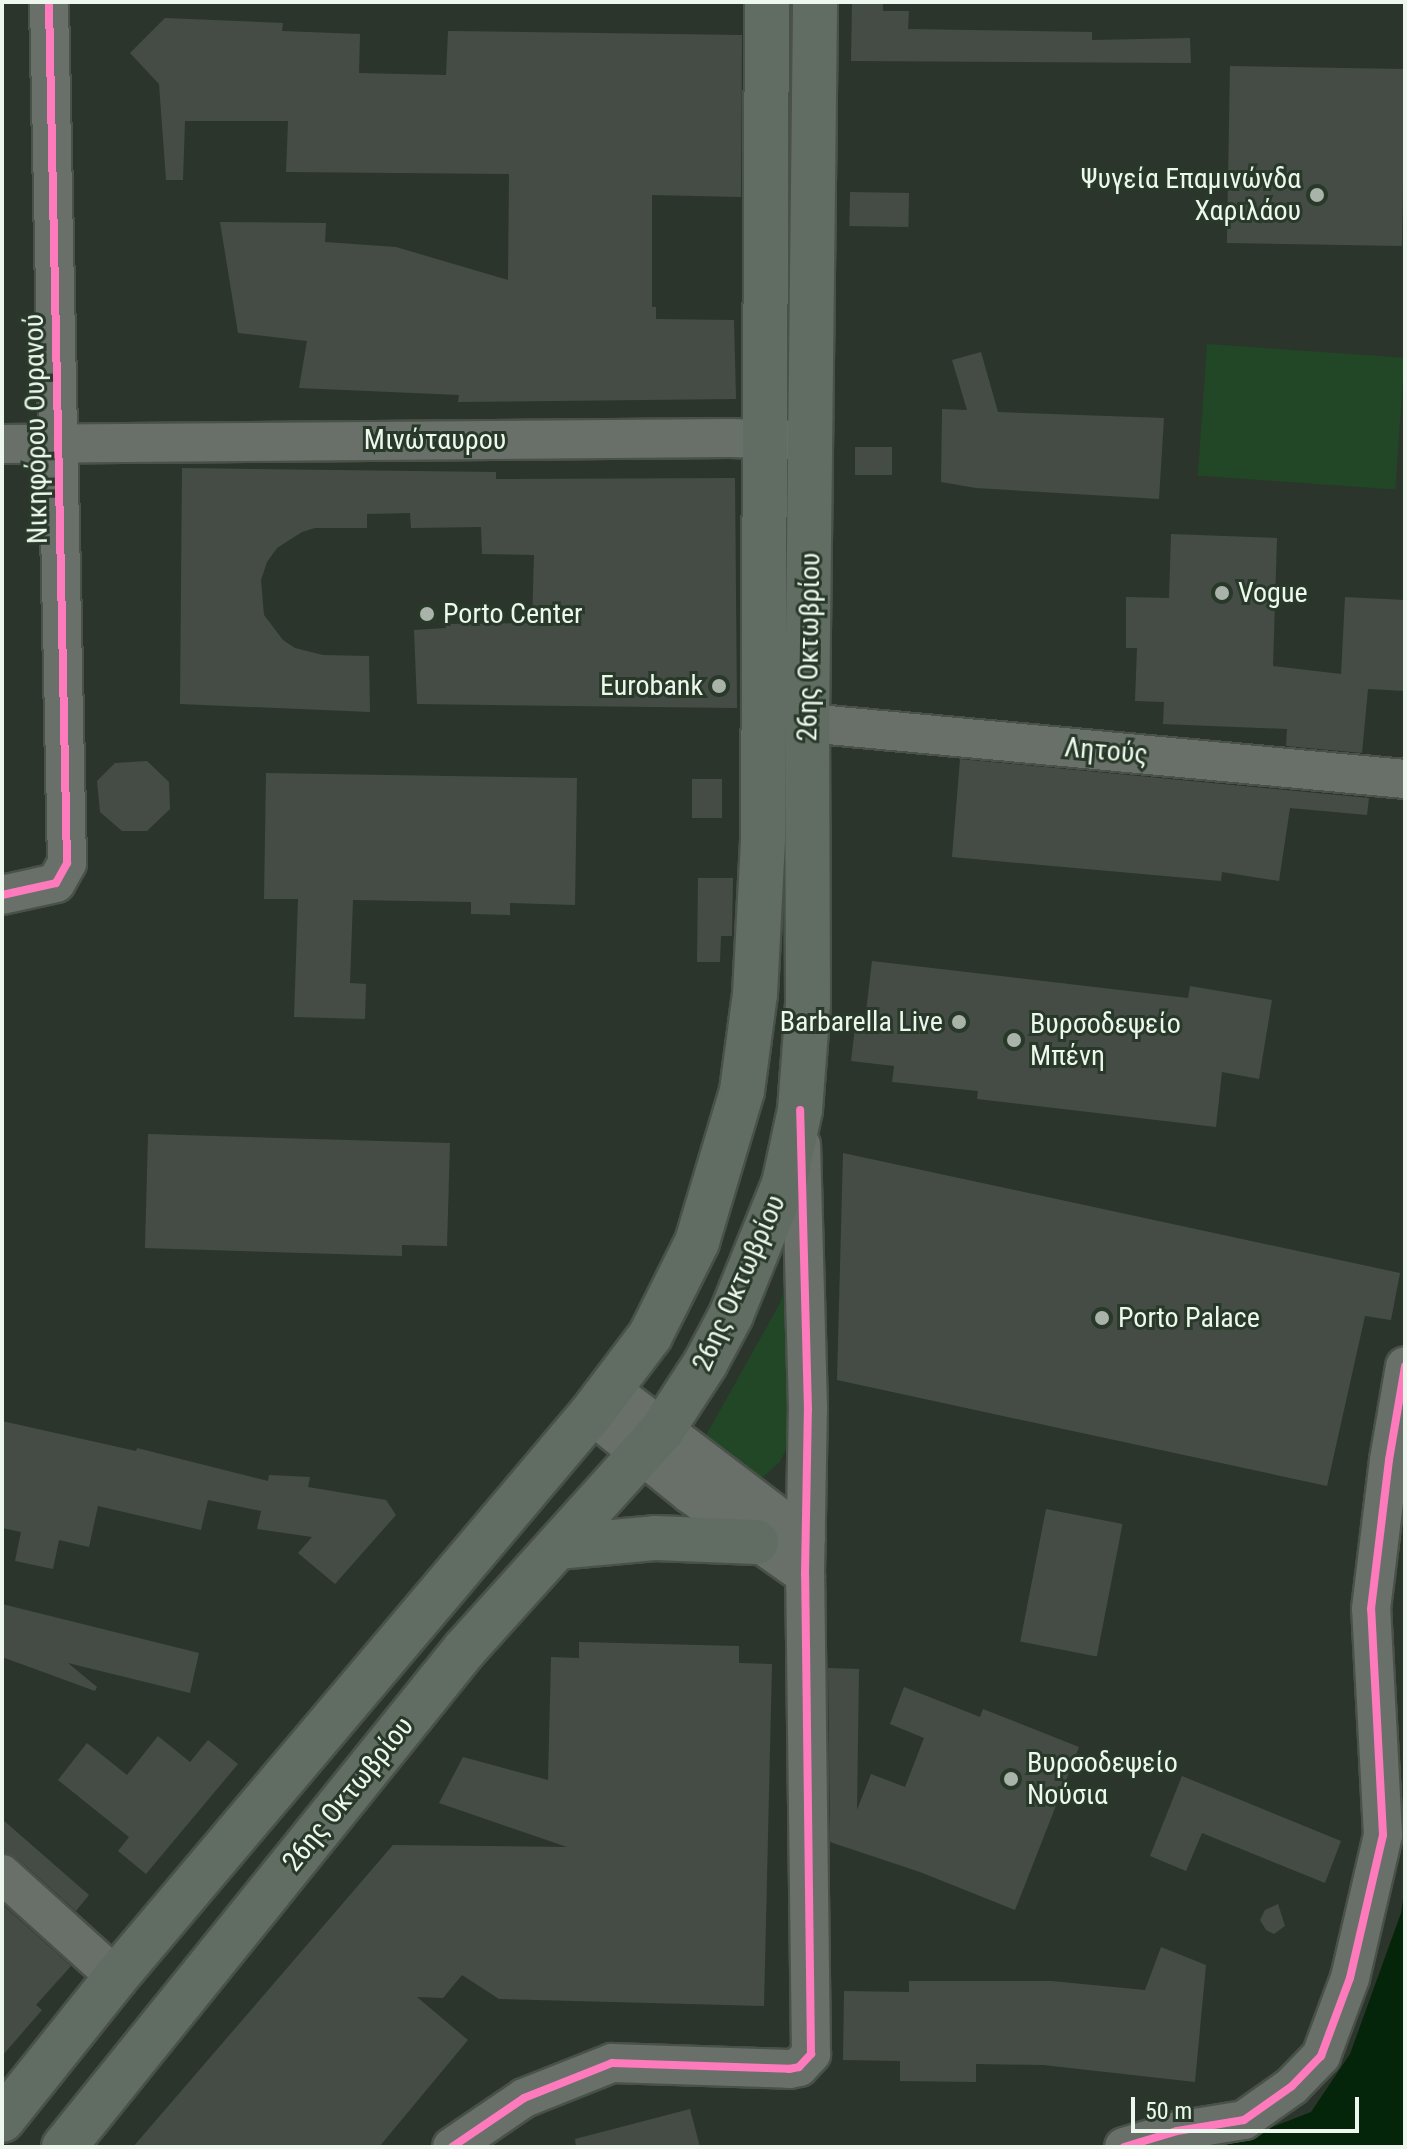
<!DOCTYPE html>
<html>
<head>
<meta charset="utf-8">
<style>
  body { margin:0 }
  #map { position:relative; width:1407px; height:2149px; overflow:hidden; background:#2c352c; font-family:"Roboto Condensed",sans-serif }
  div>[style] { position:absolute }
  .green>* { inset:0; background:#214726; transform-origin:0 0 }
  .water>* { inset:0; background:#042509 }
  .building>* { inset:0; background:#454c45; transform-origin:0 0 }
  .roads { filter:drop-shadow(2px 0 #495149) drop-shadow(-2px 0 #495149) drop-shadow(0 2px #495149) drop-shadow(0 -2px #495149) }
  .minor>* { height:38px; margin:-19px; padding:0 19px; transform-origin:19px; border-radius:19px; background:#697069 }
  .major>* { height:44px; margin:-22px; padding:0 22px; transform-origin:22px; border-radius:22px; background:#616c62 }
  .cycleway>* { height:8px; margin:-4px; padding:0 4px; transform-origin:4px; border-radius:4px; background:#fd7abc }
  .dots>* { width:22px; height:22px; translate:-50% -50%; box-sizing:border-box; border:4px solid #283929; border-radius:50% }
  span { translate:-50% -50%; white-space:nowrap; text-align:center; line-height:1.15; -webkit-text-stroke:6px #283929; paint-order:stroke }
  .poi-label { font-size:28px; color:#edf7ed }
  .right { translate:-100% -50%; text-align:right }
  .left { translate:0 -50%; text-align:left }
  .street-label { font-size:28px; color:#edf7ed }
  .frame { position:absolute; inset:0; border:4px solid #edf7ed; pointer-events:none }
  .scale { position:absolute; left:1131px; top:2097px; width:228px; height:36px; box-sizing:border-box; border:4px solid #edf7ed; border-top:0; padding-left:10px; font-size:24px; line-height:28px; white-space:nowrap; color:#edf7ed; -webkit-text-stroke:6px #283929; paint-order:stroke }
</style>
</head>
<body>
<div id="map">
  <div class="green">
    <i style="left:1207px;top:344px;width:198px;height:132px;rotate:4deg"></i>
    <i style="clip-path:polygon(788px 1276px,791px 1438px,780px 1462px,756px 1483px,704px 1439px,780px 1303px)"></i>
  </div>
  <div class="water">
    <i style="clip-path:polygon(1405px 1884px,1405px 2147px,1221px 2147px,1311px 2112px,1350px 2054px,1401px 1913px)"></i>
  </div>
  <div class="building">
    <i style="clip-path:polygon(852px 2px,883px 2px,883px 11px,909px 11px,908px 29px,1092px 32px,1092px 40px,1190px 38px,1191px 63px,851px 61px)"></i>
    <i style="clip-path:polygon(165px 18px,283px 23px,282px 31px,360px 34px,359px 73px,446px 75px,448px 31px,742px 35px,741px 197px,652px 195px,652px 307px,656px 307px,656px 319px,734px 320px,736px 399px,458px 402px,459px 395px,299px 388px,307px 341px,238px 333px,220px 222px,326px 223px,325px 242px,396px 247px,508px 280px,509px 174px,286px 172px,288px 121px,185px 121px,183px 180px,166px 180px,159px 84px,130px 53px)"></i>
    <i style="left:1230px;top:66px;width:175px;height:177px;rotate:1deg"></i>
    <i style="left:850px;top:192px;width:59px;height:34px;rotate:1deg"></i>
    <i style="clip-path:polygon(981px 352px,998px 412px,1164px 418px,1159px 499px,976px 488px,941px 482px,942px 409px,967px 410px,952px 360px)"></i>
    <i style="left:855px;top:447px;width:37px;height:28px"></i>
    <i style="clip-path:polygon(182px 468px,496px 472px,496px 479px,735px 478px,737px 708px,417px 704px,414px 630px,446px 628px,445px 624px,532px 623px,534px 555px,482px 554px,481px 527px,411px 528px,410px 513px,367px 514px,367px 528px,315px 528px,302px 532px,277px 548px,267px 562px,261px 580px,264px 615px,283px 640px,295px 648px,323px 655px,369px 656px,370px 712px,180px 704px)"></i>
    <i style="clip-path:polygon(1171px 534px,1277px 538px,1273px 666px,1341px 674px,1345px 597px,1405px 600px,1405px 691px,1368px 689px,1362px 753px,1286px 746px,1287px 729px,1163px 724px,1164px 702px,1135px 701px,1137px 648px,1126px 648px,1126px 597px,1169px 598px)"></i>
    <i style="clip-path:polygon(960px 759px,1369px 798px,1367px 815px,1290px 808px,1279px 881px,1222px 872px,1221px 881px,952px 857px)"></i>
    <i style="clip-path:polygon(147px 761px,169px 782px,170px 809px,147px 831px,122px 831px,100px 812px,97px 781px,115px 763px)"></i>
    <i style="clip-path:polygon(266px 773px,577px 778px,575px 905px,510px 903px,510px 915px,471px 914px,471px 902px,353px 900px,350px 983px,366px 984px,365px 1019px,294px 1017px,298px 899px,264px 899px)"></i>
    <i style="left:692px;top:779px;width:30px;height:39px"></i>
    <i style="clip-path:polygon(698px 878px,733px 878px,732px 936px,721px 936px,720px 962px,697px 962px)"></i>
    <i style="clip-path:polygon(872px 961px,1188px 998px,1190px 986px,1272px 1000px,1259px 1079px,1222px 1072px,1216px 1127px,977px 1099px,978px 1091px,892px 1082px,894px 1066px,851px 1061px,856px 1019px,865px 1020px)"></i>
    <i style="clip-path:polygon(148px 1134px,450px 1143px,447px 1246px,402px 1245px,402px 1256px,145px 1248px)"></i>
    <i style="clip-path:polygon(843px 1153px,1400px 1273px,1391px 1320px,1365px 1316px,1327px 1486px,837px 1380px)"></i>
    <i style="clip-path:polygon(2px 1421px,136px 1451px,137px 1448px,268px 1481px,269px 1475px,310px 1477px,308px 1487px,386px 1500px,396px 1515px,335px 1584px,298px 1553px,312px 1537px,257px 1529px,261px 1511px,208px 1500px,201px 1530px,98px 1506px,89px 1547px,59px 1540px,53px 1569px,15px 1561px,21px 1532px,2px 1528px)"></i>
    <i style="left:1046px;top:1509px;width:78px;height:135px;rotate:11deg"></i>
    <i style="clip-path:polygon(2px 1604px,199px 1653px,190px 1693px,68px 1663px,97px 1687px,95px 1691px,2px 1657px)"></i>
    <i style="clip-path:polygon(579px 1642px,739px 1646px,739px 1663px,772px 1664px,764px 2006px,499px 1999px,462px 1975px,443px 1998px,417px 1997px,468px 2040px,379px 2147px,133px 2147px,393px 1845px,567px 1847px,439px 1803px,463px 1757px,548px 1780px,551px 1657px,579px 1658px)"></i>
    <i style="clip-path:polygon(828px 1668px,859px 1669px,857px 1810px,871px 1774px,905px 1787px,924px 1738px,890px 1724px,904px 1687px,980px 1717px,983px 1709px,1079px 1747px,1015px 1910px,920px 1872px,830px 1842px)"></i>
    <i style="clip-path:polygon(158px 1736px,190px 1762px,208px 1740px,238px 1764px,146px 1874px,118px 1851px,129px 1837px,58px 1780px,87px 1743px,127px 1775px)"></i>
    <i style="clip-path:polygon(1182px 1776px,1341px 1841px,1325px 1883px,1202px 1833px,1186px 1871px,1150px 1856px)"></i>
    <i style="clip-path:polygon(2px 1819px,89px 1895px,76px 1911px,17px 1858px,2px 1853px)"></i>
    <i style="clip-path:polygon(2px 1904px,71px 1966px,36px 2005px,42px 2010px,2px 2056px)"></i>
    <i style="clip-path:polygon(1278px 1904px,1285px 1926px,1274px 1934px,1266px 1930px,1260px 1920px,1265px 1910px)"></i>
    <i style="clip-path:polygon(1161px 1947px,1206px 1965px,1195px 2082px,1043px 2065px,976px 2064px,976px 2082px,900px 2081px,900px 2061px,843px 2060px,844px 1991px,909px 1992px,909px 1981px,1051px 1981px,1145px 1990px)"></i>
    <i style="clip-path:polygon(690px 2109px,700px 2147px,576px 2147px,575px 2139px)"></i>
  </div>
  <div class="roads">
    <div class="minor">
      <i style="left:2px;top:444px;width:728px;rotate:-0.47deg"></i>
      <i style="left:730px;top:438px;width:65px;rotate:1.8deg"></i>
      <i style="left:807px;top:723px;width:601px;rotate:5.35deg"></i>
      <i style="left:2px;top:895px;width:55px;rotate:-12.5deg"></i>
      <i style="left:56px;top:883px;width:23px;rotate:-61deg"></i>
      <i style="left:67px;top:863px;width:861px;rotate:-91.2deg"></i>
      <i style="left:610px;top:1389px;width:246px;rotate:37.2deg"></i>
      <i style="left:591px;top:1414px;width:127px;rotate:38.9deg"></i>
      <i style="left:690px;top:1494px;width:141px;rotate:35.2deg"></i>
      <i style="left:2px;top:1874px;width:154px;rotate:42.1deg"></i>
      <i style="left:452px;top:2147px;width:87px;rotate:-34.2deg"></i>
      <i style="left:524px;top:2098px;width:95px;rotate:-21.7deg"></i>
      <i style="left:612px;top:2063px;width:177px;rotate:1.9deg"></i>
      <i style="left:789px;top:2069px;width:10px;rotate:-11deg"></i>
      <i style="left:799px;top:2067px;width:18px;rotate:-47deg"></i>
      <i style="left:811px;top:2054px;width:479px;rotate:-90.7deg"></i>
      <i style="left:805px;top:1575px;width:165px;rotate:-89deg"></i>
      <i style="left:808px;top:1410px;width:265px;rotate:-91.5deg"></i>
      <i style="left:1124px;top:2147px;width:55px;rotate:-16.8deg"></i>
      <i style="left:1177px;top:2131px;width:68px;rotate:-9.3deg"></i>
      <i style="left:1244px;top:2120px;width:59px;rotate:-35.3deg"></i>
      <i style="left:1292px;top:2086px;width:42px;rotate:-46deg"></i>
      <i style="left:1321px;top:2056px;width:83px;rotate:-69.6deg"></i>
      <i style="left:1350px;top:1978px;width:147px;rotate:-77deg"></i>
      <i style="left:1383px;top:1835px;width:226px;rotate:-93deg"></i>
      <i style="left:1371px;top:1609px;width:150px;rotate:-83.1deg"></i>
      <i style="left:1389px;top:1460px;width:95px;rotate:-80.3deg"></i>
    </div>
    <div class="major">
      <i style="left:557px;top:1547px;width:98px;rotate:-5.2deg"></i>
      <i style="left:655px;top:1538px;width:101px;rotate:2.3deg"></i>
      <i style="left:2px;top:2120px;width:183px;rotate:-51.4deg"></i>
      <i style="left:116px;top:1977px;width:737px;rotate:-49.85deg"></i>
      <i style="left:591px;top:1414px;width:98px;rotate:-52.9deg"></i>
      <i style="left:650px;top:1336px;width:105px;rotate:-63.4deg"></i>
      <i style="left:697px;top:1242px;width:158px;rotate:-73.4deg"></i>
      <i style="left:742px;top:1091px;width:98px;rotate:-82.4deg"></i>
      <i style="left:755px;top:994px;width:155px;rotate:-87deg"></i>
      <i style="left:763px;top:839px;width:837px;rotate:-89.73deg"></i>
      <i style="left:64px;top:2147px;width:639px;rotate:-51.16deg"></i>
      <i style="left:465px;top:1649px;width:295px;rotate:-48deg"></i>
      <i style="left:662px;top:1430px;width:79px;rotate:-56.9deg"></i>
      <i style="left:705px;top:1364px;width:55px;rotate:-62deg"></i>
      <i style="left:731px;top:1315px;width:141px;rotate:-68deg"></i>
      <i style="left:784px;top:1184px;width:76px;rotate:-77.8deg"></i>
      <i style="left:800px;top:1110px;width:106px;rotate:-85.7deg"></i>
      <i style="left:808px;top:1004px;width:281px;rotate:-90.2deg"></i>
      <i style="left:807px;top:723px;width:721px;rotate:-89.36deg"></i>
    </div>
  </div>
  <div class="cycleway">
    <i style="left:2px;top:895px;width:55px;rotate:-12.5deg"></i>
    <i style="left:56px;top:883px;width:23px;rotate:-61deg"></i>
    <i style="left:67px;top:863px;width:861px;rotate:-91.2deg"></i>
    <i style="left:452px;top:2147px;width:87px;rotate:-34.2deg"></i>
    <i style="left:524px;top:2098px;width:95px;rotate:-21.7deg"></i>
    <i style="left:612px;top:2063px;width:177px;rotate:1.9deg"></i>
    <i style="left:789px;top:2069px;width:10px;rotate:-11deg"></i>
    <i style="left:799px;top:2067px;width:18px;rotate:-47deg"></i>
    <i style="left:811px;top:2054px;width:479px;rotate:-90.7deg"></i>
    <i style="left:805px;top:1575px;width:165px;rotate:-89deg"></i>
    <i style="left:808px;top:1410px;width:300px;rotate:-91.5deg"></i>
    <i style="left:1124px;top:2147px;width:55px;rotate:-16.8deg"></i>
    <i style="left:1177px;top:2131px;width:68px;rotate:-9.3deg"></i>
    <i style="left:1244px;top:2120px;width:59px;rotate:-35.3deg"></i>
    <i style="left:1292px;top:2086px;width:42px;rotate:-46deg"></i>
    <i style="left:1321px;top:2056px;width:83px;rotate:-69.6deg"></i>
    <i style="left:1350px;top:1978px;width:147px;rotate:-77deg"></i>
    <i style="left:1383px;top:1835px;width:226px;rotate:-93deg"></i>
    <i style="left:1371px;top:1609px;width:150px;rotate:-83.1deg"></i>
    <i style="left:1389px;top:1460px;width:95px;rotate:-80.3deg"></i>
  </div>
  <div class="dots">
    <i style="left:1317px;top:195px;background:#a9b3a9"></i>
    <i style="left:1222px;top:593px;background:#a9b3a9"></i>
    <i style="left:427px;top:614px;background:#a9b3a9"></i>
    <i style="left:719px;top:686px;background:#a9b3a9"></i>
    <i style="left:959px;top:1022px;background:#a9b3a9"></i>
    <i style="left:1014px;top:1040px;background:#a9b3a9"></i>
    <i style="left:1102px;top:1318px;background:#a9b3a9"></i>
    <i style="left:1011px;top:1779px;background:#a9b3a9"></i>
  </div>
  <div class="poi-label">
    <span class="right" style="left:1301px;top:195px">Ψυγεία Επαμινώνδα<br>Χαριλάου</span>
    <span class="left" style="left:1238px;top:593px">Vogue</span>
    <span class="left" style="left:443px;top:614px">Porto Center</span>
    <span class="right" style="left:703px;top:686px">Eurobank</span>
    <span class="right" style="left:943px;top:1022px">Barbarella Live</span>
    <span class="left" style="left:1030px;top:1040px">Βυρσοδεψείο<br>Μπένη</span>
    <span class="left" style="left:1118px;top:1318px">Porto Palace</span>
    <span class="left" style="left:1027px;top:1779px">Βυρσοδεψείο<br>Νούσια</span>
  </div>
  <div class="street-label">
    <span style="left:36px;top:429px;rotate:-91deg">Νικηφόρου Ουρανού</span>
    <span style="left:435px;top:440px">Μινώταυρου</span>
    <span style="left:809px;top:647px;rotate:-89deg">26ης Οκτωβρίου</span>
    <span style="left:1106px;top:751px;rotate:5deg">Λητούς</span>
    <span style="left:739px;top:1283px;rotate:-66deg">26ης Οκτωβρίου</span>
    <span style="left:348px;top:1794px;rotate:-51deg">26ης Οκτωβρίου</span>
  </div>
  <div class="frame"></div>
  <div class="scale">50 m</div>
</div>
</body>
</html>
